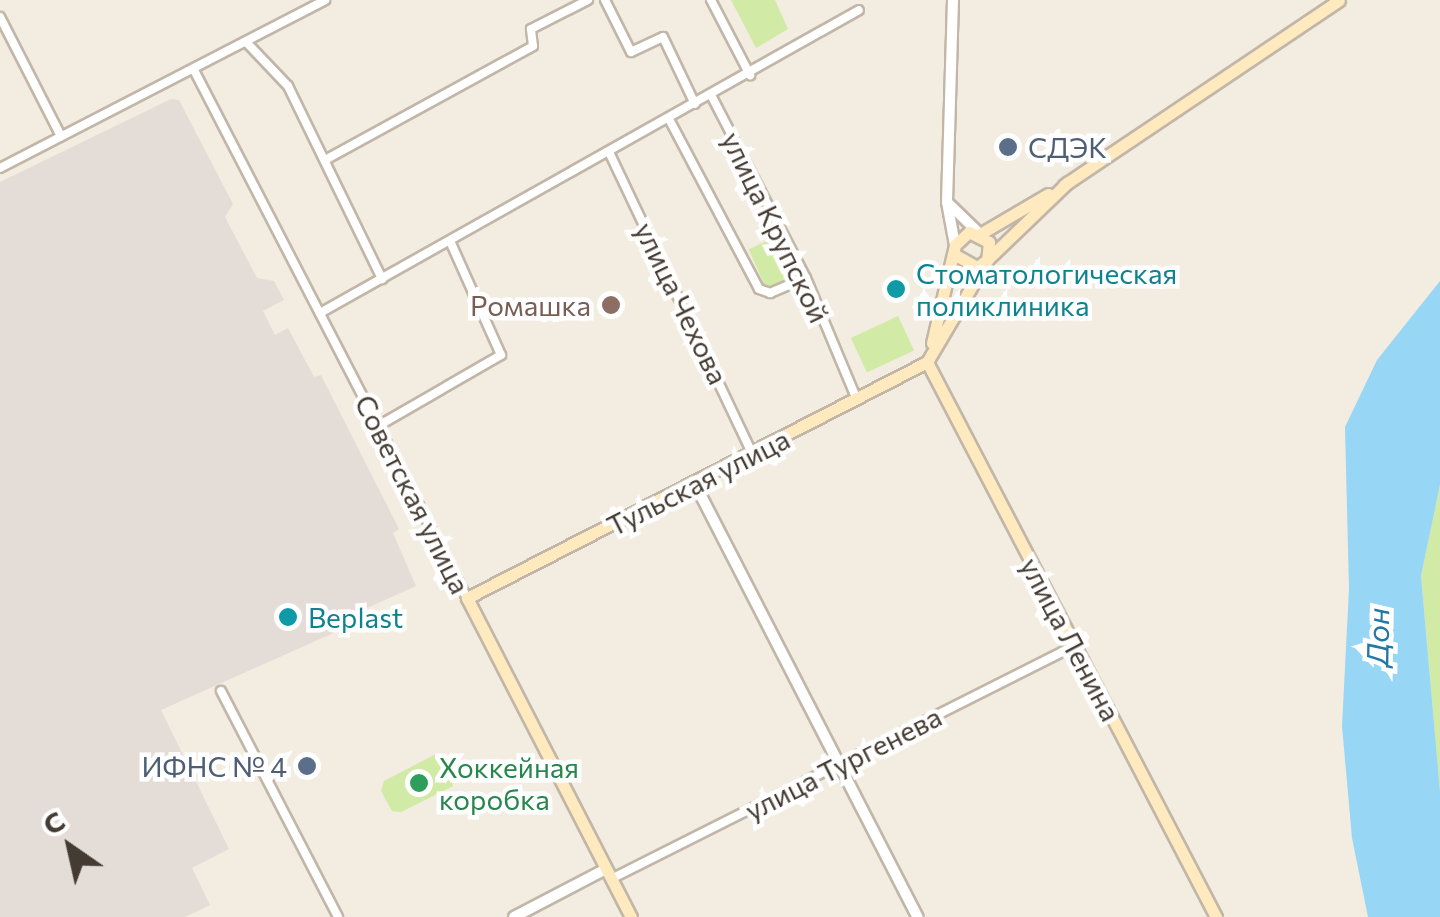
<!DOCTYPE html>
<html>
<head>
<meta charset="utf-8">
<style>
  body { margin:0 }
  #map { position:relative; width:1440px; height:917px; overflow:hidden; background:#f2ece1; font-family:Commissioner,sans-serif }
  div>[style] { position:absolute }
  .industrial>* { inset:0; background:#e4ddd7 }
  .green>* { inset:0; background:#d1eaa6; transform-origin:0 0 }
  .water>* { inset:0; background:#98d6f5 }
  .roads { filter:drop-shadow(2px 0 #c1b6a7) drop-shadow(-2px 0 #c1b6a7) drop-shadow(0 2px #c1b6a7) drop-shadow(0 -2px #c1b6a7) }
  .minor>* { height:8px; margin:-4px; padding:0 4px; transform-origin:4px; border-radius:4px; background:#fff }
  .tertiary>* { height:10px; margin:-5px; padding:0 5px; transform-origin:5px; border-radius:5px; background:#fff }
  .secondary>* { height:11px; margin:-5.5px; padding:0 5.5px; transform-origin:5.5px; border-radius:5.5px; background:#ffeabf }
  .dots>* { width:28px; height:28px; translate:-50% -50%; box-sizing:border-box; border:5px solid #fff; border-radius:50% }
  span { translate:-50% -50%; white-space:nowrap; text-align:center; line-height:1.15; -webkit-text-stroke:9px #fff; paint-order:stroke }
  .service-label { font-size:28px; color:#4e5e75 }
  .left { translate:0 -50%; text-align:left }
  .right { translate:-100% -50%; text-align:right }
  .street-label { font-size:28px; color:#443b32 }
  .culture-label { font-size:28px; color:#0d838f }
  .education-label { font-size:28px; color:#785e54 }
  .leisure-label { font-size:28px; color:#27864d }
  .water-label { font-size:30px; color:#2378a6; font-style:italic }
  .north { position:absolute; left:20px; top:797px; width:100px; height:100px; -webkit-text-stroke:8px #fff; paint-order:stroke; rotate:326deg; font-size:28px; font-weight:700; line-height:40px; text-align:center; color:#443b32 }
  .north::after { content:''; display:block; margin:auto; width:35px; height:45px; background:#443b32; clip-path:polygon(50% 0,100% 100%,50% 72%,0 100%) }
</style>
</head>
<body>
<div id="map">
  <div class="industrial">
    <i style="clip-path:polygon(171px 99px,179px 100px,233px 204px,225px 217px,257px 278px,274px 281px,284px 300px,263px 311px,275px 335px,288px 328px,314px 377px,321px 375px,399px 529px,393px 533px,416px 586px,356px 613px,358px 622px,161px 710px,229px 849px,192px 868px,210px 905px,185px 917px,0 917px,0 182px)"></i>
  </div>
  <div class="green">
    <i style="clip-path:polygon(731px 0,775px 0,788px 29px,756px 48px)"></i>
    <i style="left:776px;top:237px;width:43px;height:30px;rotate:66deg"></i>
    <i style="left:898px;top:316px;width:38px;height:52px;rotate:65deg"></i>
    <i style="clip-path:polygon(1440px 485px,1440px 791px,1421px 576px)"></i>
    <i style="clip-path:polygon(436px 754px,445px 758px,453px 786px,401px 812px,392px 811px,381px 791px,384px 781px)"></i>
  </div>
  <div class="water">
    <i style="clip-path:polygon(1440px 281px,1440px 485px,1421px 576px,1440px 791px,1440px 917px,1368px 917px,1352px 838px,1342px 726px,1349px 589px,1345px 427px,1377px 360px)"></i>
  </div>
  <div class="roads">
    <div class="minor">
      <i style="left:605px;top:0;width:58px;rotate:63.4deg"></i>
      <i style="left:631px;top:52px;width:35px;rotate:-25deg"></i>
      <i style="left:663px;top:37px;width:74px;rotate:64.5deg"></i>
      <i style="left:711px;top:0;width:85px;rotate:62.5deg"></i>
      <i style="left:0;top:17px;width:134px;rotate:62.9deg"></i>
      <i style="left:247px;top:43px;width:59px;rotate:46.4deg"></i>
      <i style="left:288px;top:86px;width:215px;rotate:64deg"></i>
      <i style="left:195px;top:72px;width:592px;rotate:62.66deg"></i>
      <i style="left:711px;top:95px;width:206px;rotate:62.6deg"></i>
      <i style="left:806px;top:278px;width:132px;rotate:67.3deg"></i>
      <i style="left:669px;top:119px;width:192px;rotate:62.1deg"></i>
      <i style="left:759px;top:289px;width:12px;rotate:20deg"></i>
      <i style="left:770px;top:293px;width:39px;rotate:-23deg"></i>
      <i style="left:609px;top:152px;width:335px;rotate:64.6deg"></i>
      <i style="left:325px;top:160px;width:237px;rotate:-28.7deg"></i>
      <i style="left:533px;top:46px;width:17px;rotate:-97deg"></i>
      <i style="left:531px;top:29px;width:64px;rotate:-27deg"></i>
      <i style="left:0;top:168px;width:366px;rotate:-27.3deg"></i>
      <i style="left:320px;top:313px;width:618px;rotate:-29.34deg"></i>
      <i style="left:378px;top:426px;width:142px;rotate:-30deg"></i>
      <i style="left:501px;top:355px;width:125px;rotate:-114.1deg"></i>
      <i style="left:221px;top:691px;width:254px;rotate:62.6deg"></i>
      <i style="left:611px;top:879px;width:518px;rotate:-26.71deg"></i>
    </div>
    <div class="tertiary">
      <i style="left:953px;top:0;width:202px;rotate:91.7deg"></i>
      <i style="left:947px;top:202px;width:44px;rotate:79.5deg"></i>
      <i style="left:947px;top:202px;width:46px;rotate:44.1deg"></i>
      <i style="left:695px;top:484px;width:487px;rotate:62.8deg"></i>
      <i style="left:514px;top:917px;width:104px;rotate:-27.6deg"></i>
    </div>
    <div class="secondary">
      <i style="left:1064px;top:185px;width:331px;rotate:-33.9deg"></i>
      <i style="left:980px;top:234px;width:79px;rotate:-30.5deg"></i>
      <i style="left:932px;top:343px;width:101px;rotate:-76.8deg"></i>
      <i style="left:955px;top:245px;width:19px;rotate:-43deg"></i>
      <i style="left:969px;top:232px;width:22px;rotate:27deg"></i>
      <i style="left:989px;top:242px;width:18px;rotate:96deg"></i>
      <i style="left:987px;top:260px;width:12px;rotate:145deg"></i>
      <i style="left:977px;top:267px;width:25px;rotate:-151deg"></i>
      <i style="left:927px;top:362px;width:626px;rotate:62.49deg"></i>
      <i style="left:631px;top:917px;width:359px;rotate:-117.2deg"></i>
      <i style="left:467px;top:598px;width:517px;rotate:-27.16deg"></i>
      <i style="left:927px;top:362px;width:118px;rotate:-59.5deg"></i>
      <i style="left:987px;top:260px;width:112px;rotate:-43.9deg"></i>
    </div>
  </div>
  <div class="dots">
    <i style="left:1008px;top:147px;background:#5c6f8a"></i>
    <i style="left:896px;top:289px;background:#0f9aa8"></i>
    <i style="left:611px;top:305px;background:#8d6e63"></i>
    <i style="left:288px;top:617px;background:#0f9aa8"></i>
    <i style="left:307px;top:766px;background:#5c6f8a"></i>
    <i style="left:419px;top:783px;background:#2e9e5b"></i>
  </div>
  <div class="service-label">
    <span class="left" style="left:1028px;top:147px">СДЭК</span>
    <span class="right" style="left:287px;top:766px">ИФНС № 4</span>
  </div>
  <div class="street-label">
    <span style="left:776px;top:227px;rotate:64deg">улица Крупской</span>
    <span style="left:682px;top:303px;rotate:64deg">улица Чехова</span>
    <span style="left:698px;top:482px;rotate:-27deg">Тульская улица</span>
    <span style="left:413px;top:494px;rotate:63deg">Советская улица</span>
    <span style="left:1071px;top:639px;rotate:62deg">улица Ленина</span>
    <span style="left:843px;top:763px;rotate:-27deg">улица Тургенева</span>
  </div>
  <div class="culture-label">
    <span class="left" style="left:916px;top:289px">Стоматологическая<br>поликлиника</span>
    <span class="left" style="left:308px;top:617px">Beplast</span>
  </div>
  <div class="education-label">
    <span class="right" style="left:591px;top:305px">Ромашка</span>
  </div>
  <div class="leisure-label">
    <span class="left" style="left:439px;top:783px">Хоккейная<br>коробка</span>
  </div>
  <div class="water-label">
    <span style="left:1377px;top:637px;rotate:-89deg">Дон</span>
  </div>
  <div class="north">С</div>
</div>
</body>
</html>
